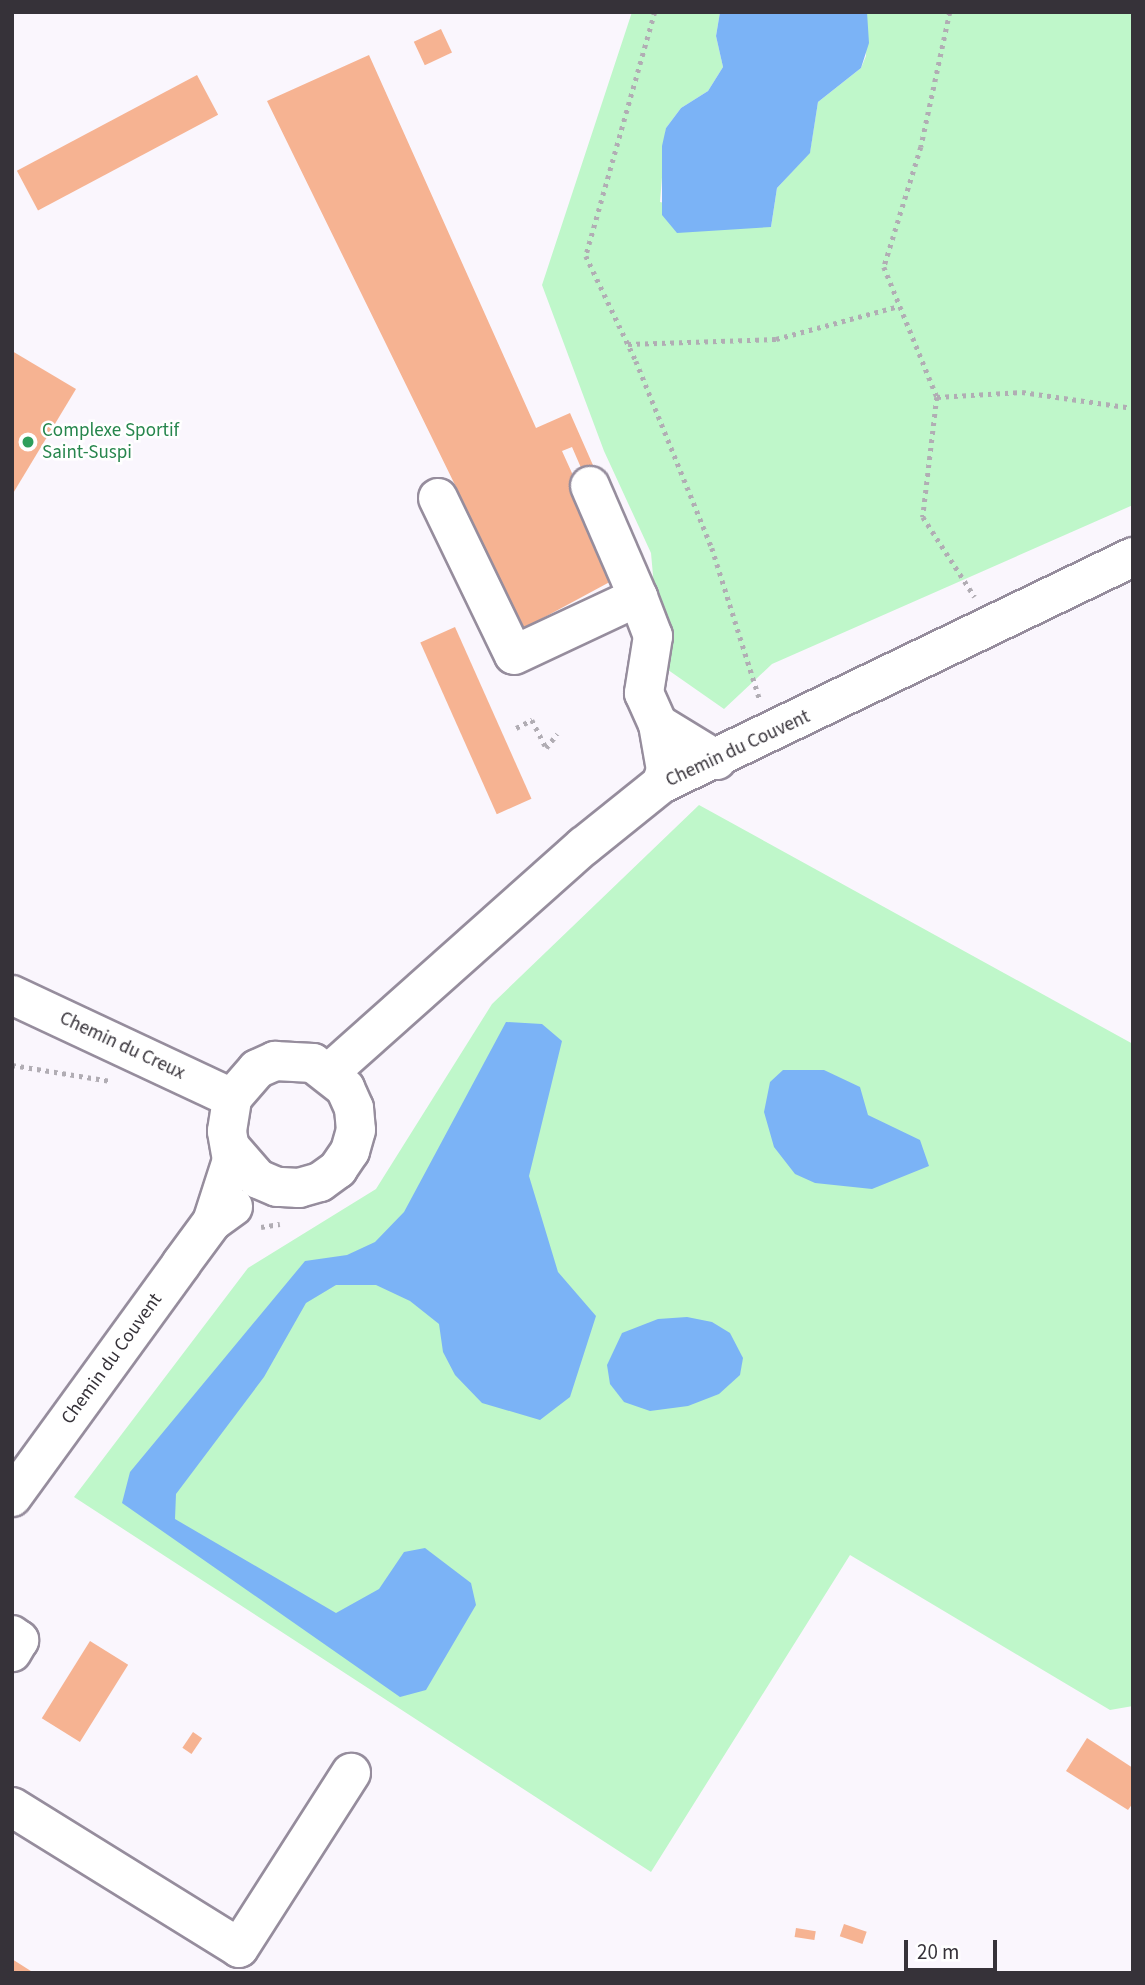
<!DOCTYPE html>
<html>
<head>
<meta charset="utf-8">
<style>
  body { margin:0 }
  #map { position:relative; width:1145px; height:1985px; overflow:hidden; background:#faf6fd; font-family:"Source Sans 3",sans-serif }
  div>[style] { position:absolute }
  .green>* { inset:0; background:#bff7ca }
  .water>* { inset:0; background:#7bb3f6 }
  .building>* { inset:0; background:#f6b392; transform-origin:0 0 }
  .path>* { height:4.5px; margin-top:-2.25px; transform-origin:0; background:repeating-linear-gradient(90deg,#b1adb4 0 3.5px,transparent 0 8.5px) }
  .roads { filter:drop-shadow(2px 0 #968d9d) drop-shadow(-2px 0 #968d9d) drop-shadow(0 2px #968d9d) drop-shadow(0 -2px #968d9d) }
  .minor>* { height:38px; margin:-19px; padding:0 19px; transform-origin:19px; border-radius:19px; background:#fff }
  .dots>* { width:19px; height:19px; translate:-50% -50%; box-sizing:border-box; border:4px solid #fff; border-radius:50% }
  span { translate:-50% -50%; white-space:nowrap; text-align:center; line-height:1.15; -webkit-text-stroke:5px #fff; paint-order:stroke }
  .leisure-label { font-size:19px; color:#27864d }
  .left { translate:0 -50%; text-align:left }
  .street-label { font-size:19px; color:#363239 }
  .frame { position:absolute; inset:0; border:14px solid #363239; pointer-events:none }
  .scale { position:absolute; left:904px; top:1940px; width:93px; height:32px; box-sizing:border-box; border:4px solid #363239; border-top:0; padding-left:9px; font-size:21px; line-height:24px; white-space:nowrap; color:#363239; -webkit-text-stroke:5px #fff; paint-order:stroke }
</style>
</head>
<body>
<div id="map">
  <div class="green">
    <i style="clip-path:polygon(632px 12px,720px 12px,716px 36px,723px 67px,708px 91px,681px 108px,666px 128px,660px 202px,771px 227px,777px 188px,810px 152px,818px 102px,861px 68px,866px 56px,867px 12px,1133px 12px,1133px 505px,772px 664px,724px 709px,661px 665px,651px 553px,604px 451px,542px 285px)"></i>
    <i style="clip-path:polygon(699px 805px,1133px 1044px,1133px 1706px,1110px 1710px,850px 1555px,651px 1872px,74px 1497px,248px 1268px,376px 1189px,492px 1004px)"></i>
  </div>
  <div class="water">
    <i style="clip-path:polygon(720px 12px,867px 12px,869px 43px,861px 68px,818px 102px,810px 153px,777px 188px,771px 227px,677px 233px,662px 215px,662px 146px,666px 128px,681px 108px,708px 91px,723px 67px,716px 36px)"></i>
    <i style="clip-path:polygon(506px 1022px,542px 1024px,562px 1041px,529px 1176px,558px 1272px,596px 1316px,570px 1397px,540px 1420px,482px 1403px,455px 1375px,443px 1352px,439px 1324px,410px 1301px,376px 1285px,336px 1285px,306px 1303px,264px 1377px,176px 1494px,175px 1519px,336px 1613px,379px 1589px,404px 1552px,425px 1548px,471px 1583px,476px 1605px,426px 1690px,400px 1697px,122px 1503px,130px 1472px,305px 1261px,347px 1255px,375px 1242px,404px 1212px)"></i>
    <i style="clip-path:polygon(783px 1070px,824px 1070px,860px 1087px,868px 1115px,920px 1140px,929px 1166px,872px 1189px,815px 1183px,795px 1174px,774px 1147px,764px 1112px,770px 1082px)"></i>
    <i style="clip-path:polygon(687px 1317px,712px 1322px,730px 1333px,743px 1358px,740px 1375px,719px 1394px,688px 1406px,650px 1411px,624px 1402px,610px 1384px,607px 1365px,622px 1333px,658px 1319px)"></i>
  </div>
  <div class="building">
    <i style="left:441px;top:29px;width:26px;height:30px;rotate:65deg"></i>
    <i style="clip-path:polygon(369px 55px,536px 428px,570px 413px,596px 472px,585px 477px,572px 447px,562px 451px,619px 577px,517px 632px,450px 495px,458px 491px,267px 101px)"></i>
    <i style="left:197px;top:75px;width:45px;height:204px;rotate:62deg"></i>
    <i style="clip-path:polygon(12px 351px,76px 389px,12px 495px)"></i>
    <i style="left:455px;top:627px;width:188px;height:38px;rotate:66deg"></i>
    <i style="left:90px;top:1641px;width:45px;height:91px;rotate:32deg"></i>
    <i style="left:193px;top:1732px;width:11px;height:19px;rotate:34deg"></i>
    <i style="clip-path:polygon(1087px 1738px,1133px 1768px,1133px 1803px,1128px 1810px,1066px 1771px)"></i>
    <i style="left:844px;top:1924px;width:24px;height:13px;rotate:19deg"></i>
    <i style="left:796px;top:1928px;width:20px;height:9px;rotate:9deg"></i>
    <i style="clip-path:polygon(12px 1959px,34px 1973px,12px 1973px)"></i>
  </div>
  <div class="path">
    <i style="left:655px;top:12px;width:254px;rotate:105.8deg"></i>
    <i style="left:586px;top:256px;width:116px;rotate:64.5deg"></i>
    <i style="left:636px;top:361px;width:202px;rotate:67.9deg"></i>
    <i style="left:712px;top:548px;width:159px;rotate:72.5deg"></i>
    <i style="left:950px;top:12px;width:138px;rotate:102.1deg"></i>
    <i style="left:921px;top:147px;width:126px;rotate:107.1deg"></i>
    <i style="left:884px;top:267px;width:140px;rotate:67.8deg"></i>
    <i style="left:937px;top:397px;width:121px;rotate:96.7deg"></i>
    <i style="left:923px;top:517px;width:95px;rotate:57deg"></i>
    <i style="left:628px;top:344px;width:148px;rotate:-1.9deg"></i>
    <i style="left:776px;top:339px;width:127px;rotate:-15deg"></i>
    <i style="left:937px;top:397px;width:85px;rotate:-3.4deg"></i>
    <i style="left:1022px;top:392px;width:112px;rotate:8.2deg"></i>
    <i style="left:516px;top:728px;width:18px;rotate:-27deg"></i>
    <i style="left:532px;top:720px;width:31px;rotate:63deg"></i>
    <i style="left:546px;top:748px;width:18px;rotate:-52deg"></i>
    <i style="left:12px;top:1065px;width:100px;rotate:9.2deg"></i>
    <i style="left:261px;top:1227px;width:19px;rotate:-9deg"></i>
  </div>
  <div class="roads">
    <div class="minor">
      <i style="left:590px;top:486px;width:121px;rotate:66.6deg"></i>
      <i style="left:438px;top:498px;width:174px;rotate:64.2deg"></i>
      <i style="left:514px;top:655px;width:137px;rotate:-25.1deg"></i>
      <i style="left:638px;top:597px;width:42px;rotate:69deg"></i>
      <i style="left:653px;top:636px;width:58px;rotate:99deg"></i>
      <i style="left:644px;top:693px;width:34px;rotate:66deg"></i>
      <i style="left:661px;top:784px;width:15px;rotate:-70deg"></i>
      <i style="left:666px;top:770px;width:47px;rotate:-99.9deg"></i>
      <i style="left:658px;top:724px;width:69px;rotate:31.4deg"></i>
      <i style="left:12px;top:995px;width:243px;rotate:25.1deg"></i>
      <i style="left:330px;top:1072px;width:340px;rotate:-41.7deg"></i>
      <i style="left:584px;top:846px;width:99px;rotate:-38.8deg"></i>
      <i style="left:661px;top:784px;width:524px;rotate:-25.68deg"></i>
      <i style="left:212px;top:1222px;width:65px;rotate:-72.1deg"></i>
      <i style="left:232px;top:1160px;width:29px;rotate:-100deg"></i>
      <i style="left:227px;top:1131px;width:33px;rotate:-81deg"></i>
      <i style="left:232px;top:1098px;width:38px;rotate:-49deg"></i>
      <i style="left:257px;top:1069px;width:20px;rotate:-24deg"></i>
      <i style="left:275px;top:1061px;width:38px;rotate:3deg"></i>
      <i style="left:313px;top:1063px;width:41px;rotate:38deg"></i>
      <i style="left:345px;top:1088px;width:22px;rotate:66deg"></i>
      <i style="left:354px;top:1108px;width:22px;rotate:85deg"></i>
      <i style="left:356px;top:1130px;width:22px;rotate:106deg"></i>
      <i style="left:350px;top:1151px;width:22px;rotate:124deg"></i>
      <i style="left:338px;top:1169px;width:22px;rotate:144deg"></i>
      <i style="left:320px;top:1182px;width:22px;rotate:164deg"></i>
      <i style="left:299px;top:1188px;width:22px;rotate:-177deg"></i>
      <i style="left:277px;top:1187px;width:21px;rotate:-157deg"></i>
      <i style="left:258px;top:1179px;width:41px;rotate:-131.1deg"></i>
      <i style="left:12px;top:1497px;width:288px;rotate:-54deg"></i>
      <i style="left:181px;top:1264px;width:52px;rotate:-53.6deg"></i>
      <i style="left:212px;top:1222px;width:26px;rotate:-36deg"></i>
      <i style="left:12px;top:1635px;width:9px;rotate:36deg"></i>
      <i style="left:19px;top:1640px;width:14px;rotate:120deg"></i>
      <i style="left:12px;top:1807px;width:267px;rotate:31.8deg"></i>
      <i style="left:239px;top:1948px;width:208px;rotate:-57.4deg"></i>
    </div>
  </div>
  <div class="dots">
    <i style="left:28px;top:442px;background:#2e9e5b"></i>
  </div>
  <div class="leisure-label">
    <span class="left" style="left:42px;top:442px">Complexe Sportif<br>Saint-Suspi</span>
  </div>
  <div class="street-label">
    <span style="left:738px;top:749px;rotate:-25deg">Chemin du Couvent</span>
    <span style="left:122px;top:1046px;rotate:25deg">Chemin du Creux</span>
    <span style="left:112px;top:1359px;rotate:-54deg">Chemin du Couvent</span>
  </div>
  <div class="frame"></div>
  <div class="scale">20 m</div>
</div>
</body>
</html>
